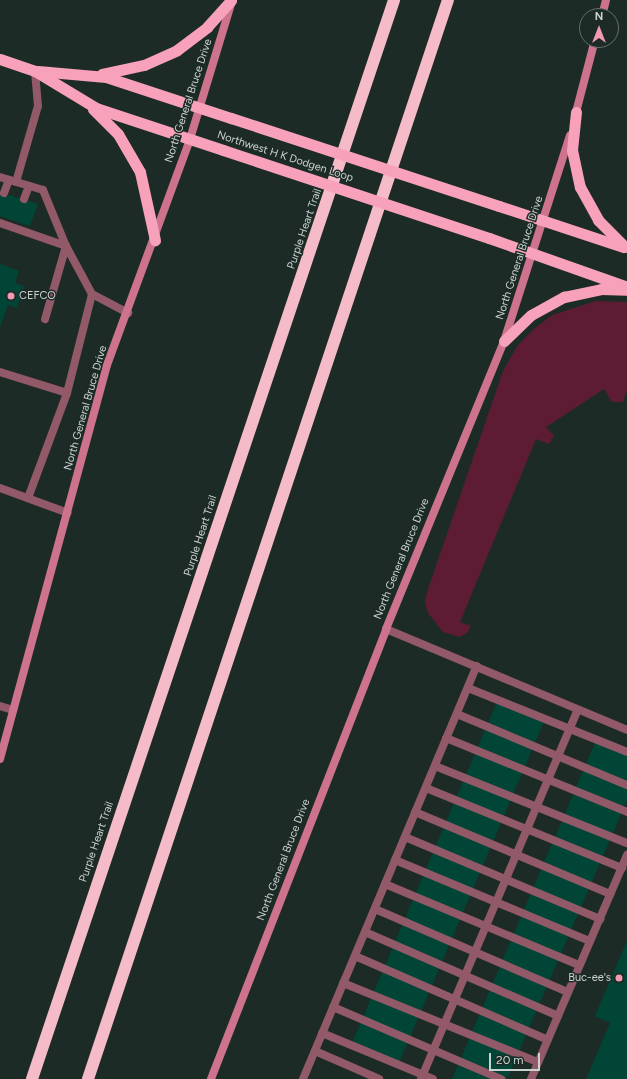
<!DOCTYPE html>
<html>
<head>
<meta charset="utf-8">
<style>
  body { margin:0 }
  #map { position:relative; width:627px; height:1079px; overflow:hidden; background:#1d2b26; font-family:Figtree,sans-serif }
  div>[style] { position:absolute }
  .green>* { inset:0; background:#5d1c33 }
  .building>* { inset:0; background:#004535; transform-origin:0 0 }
  .service>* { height:8px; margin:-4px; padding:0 4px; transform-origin:4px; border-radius:4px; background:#925969 }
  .secondary>* { height:8px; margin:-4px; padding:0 4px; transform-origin:4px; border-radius:4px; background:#ce738e }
  .trunk>* { height:11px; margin:-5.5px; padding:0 5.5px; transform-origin:5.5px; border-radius:5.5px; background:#f8a1ba }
  .motorway>* { height:12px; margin:-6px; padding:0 6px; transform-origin:6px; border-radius:6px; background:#f5bbc9 }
  .trunk-bridge>* { height:11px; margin:-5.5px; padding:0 5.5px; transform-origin:5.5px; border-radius:5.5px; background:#f8a1ba }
  .dots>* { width:11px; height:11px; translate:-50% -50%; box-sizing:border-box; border:2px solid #1d2b26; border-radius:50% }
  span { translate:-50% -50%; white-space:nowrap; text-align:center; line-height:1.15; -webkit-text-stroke:3px #1d2b26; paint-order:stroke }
  .street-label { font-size:11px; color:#cbd3d0 }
  .poi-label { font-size:11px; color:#cbd3d0 }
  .left { translate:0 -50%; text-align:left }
  .right { translate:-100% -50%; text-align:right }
  .north { position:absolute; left:579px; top:8px; width:40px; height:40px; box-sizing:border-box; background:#1d2b26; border:1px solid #636e6a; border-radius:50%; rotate:0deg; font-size:11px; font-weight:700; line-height:16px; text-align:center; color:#cbd3d0 }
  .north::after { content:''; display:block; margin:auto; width:14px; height:18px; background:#f19ab2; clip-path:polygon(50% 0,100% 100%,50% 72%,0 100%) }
  .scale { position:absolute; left:489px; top:1053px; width:51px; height:18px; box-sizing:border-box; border:2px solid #cbd3d0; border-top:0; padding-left:5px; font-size:12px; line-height:14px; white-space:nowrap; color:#cbd3d0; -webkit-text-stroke:3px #1d2b26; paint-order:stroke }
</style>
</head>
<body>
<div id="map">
  <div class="green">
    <i style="clip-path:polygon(596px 301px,627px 302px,627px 390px,623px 402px,612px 402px,604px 389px,546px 427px,554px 436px,549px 444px,536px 439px,460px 622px,471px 626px,467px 633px,459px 637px,443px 632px,428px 613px,425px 603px,427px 592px,503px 371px,518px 345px,534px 329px,552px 315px)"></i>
  </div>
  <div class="building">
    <i style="clip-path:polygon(0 192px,38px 204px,30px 226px,0 216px)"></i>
    <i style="clip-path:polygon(0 264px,19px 271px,15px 283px,24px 286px,17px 308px,8px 305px,0 327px)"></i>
    <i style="left:499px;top:697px;width:51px;height:377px;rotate:23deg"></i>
    <i style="clip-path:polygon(597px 738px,627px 751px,627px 800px,507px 1079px,452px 1079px)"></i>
    <i style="clip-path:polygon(627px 941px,627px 1079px,586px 1079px,610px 1023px,595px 1016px)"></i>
  </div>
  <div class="service">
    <i style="left:0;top:177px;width:45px;rotate:16.8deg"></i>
    <i style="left:43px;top:190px;width:61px;rotate:67.7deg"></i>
    <i style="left:66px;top:246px;width:55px;rotate:61.6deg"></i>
    <i style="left:92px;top:294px;width:41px;rotate:27.8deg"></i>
    <i style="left:16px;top:182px;width:79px;rotate:-73.9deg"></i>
    <i style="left:38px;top:106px;width:35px;rotate:-95deg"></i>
    <i style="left:4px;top:193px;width:14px;rotate:-69deg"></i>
    <i style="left:24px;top:199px;width:14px;rotate:-69deg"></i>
    <i style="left:0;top:223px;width:70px;rotate:19.2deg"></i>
    <i style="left:66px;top:246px;width:76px;rotate:106deg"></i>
    <i style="left:0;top:372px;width:70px;rotate:17.4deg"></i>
    <i style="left:0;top:488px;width:72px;rotate:20.2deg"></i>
    <i style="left:28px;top:498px;width:112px;rotate:-69.6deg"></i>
    <i style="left:67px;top:393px;width:102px;rotate:-75.8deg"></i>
    <i style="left:386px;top:629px;width:261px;rotate:22.7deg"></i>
    <i style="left:468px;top:688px;width:171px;rotate:21.9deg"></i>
    <i style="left:0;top:706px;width:14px;rotate:17deg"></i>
    <i style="left:457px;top:714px;width:184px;rotate:22.7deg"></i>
    <i style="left:446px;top:738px;width:196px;rotate:22.2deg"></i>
    <i style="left:435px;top:766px;width:207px;rotate:21.9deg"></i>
    <i style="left:426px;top:788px;width:212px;rotate:22.2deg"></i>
    <i style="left:415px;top:812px;width:212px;rotate:22.8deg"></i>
    <i style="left:405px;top:837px;width:212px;rotate:22.8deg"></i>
    <i style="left:395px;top:860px;width:211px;rotate:22.6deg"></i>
    <i style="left:385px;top:884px;width:210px;rotate:22.7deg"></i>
    <i style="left:375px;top:909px;width:210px;rotate:23.3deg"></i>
    <i style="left:365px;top:932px;width:210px;rotate:23.5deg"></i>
    <i style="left:355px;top:956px;width:210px;rotate:23.5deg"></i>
    <i style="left:343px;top:983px;width:210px;rotate:22.1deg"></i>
    <i style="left:333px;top:1007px;width:183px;rotate:23.2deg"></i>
    <i style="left:322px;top:1033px;width:120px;rotate:22.5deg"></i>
    <i style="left:315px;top:1051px;width:70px;rotate:23.6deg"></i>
    <i style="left:303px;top:1079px;width:448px;rotate:-67.2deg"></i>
    <i style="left:421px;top:1079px;width:401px;rotate:-67deg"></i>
    <i style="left:531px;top:1079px;width:244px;rotate:-66.8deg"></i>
  </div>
  <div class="secondary">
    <i style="left:602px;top:16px;width:16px;rotate:-76deg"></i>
    <i style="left:575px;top:116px;width:79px;rotate:-75.3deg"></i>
    <i style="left:0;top:759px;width:408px;rotate:-74.8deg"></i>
    <i style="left:107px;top:365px;width:241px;rotate:-69.8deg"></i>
    <i style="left:190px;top:139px;width:144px;rotate:-73.1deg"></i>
    <i style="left:211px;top:1079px;width:483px;rotate:-68.7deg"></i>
    <i style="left:386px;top:629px;width:311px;rotate:-67.7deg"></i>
    <i style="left:504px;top:341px;width:216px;rotate:-72.2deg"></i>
  </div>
  <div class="trunk">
    <i style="left:0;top:59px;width:37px;rotate:19deg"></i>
    <i style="left:35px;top:71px;width:71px;rotate:31.2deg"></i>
    <i style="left:96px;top:108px;width:134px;rotate:18.3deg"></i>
    <i style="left:38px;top:71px;width:68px;rotate:5deg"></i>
    <i style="left:106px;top:77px;width:132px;rotate:18.2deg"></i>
    <i style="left:102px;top:74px;width:43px;rotate:-12.1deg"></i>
    <i style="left:144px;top:65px;width:36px;rotate:-24deg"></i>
    <i style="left:177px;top:50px;width:38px;rotate:-37deg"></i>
    <i style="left:207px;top:27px;width:36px;rotate:-48deg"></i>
    <i style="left:93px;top:109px;width:35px;rotate:45deg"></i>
    <i style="left:118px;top:134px;width:44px;rotate:59.9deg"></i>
    <i style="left:140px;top:172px;width:70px;rotate:77.6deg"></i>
    <i style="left:576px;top:112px;width:38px;rotate:96deg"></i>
    <i style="left:572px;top:150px;width:38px;rotate:78deg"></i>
    <i style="left:580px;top:187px;width:38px;rotate:61deg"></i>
    <i style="left:598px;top:220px;width:38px;rotate:45deg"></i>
    <i style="left:499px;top:206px;width:131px;rotate:18.3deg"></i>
    <i style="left:489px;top:238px;width:146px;rotate:19.5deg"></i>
    <i style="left:504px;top:341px;width:37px;rotate:-44deg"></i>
    <i style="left:531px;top:315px;width:38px;rotate:-29deg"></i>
    <i style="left:564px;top:297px;width:38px;rotate:-12deg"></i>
    <i style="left:601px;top:289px;width:25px;rotate:2deg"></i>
  </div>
  <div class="motorway">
    <i style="left:32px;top:1079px;width:1138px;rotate:-71.45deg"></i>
    <i style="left:88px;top:1079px;width:1137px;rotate:-71.55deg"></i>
  </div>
  <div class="trunk-bridge">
    <i style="left:231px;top:118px;width:282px;rotate:18.2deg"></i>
    <i style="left:223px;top:150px;width:280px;rotate:18.3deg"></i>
  </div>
  <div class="dots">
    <i style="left:11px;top:296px;background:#f19ab2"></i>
    <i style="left:619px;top:978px;background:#f19ab2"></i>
  </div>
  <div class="street-label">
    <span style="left:189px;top:101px;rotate:-72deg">North General Bruce Drive</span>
    <span style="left:285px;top:157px;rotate:18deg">Northwest H K Dodgen Loop</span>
    <span style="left:305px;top:229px;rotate:-71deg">Purple Heart Trail</span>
    <span style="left:520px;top:258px;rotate:-72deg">North General Bruce Drive</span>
    <span style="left:86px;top:408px;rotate:-74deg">North General Bruce Drive</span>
    <span style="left:201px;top:536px;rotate:-72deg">Purple Heart Trail</span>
    <span style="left:402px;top:559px;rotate:-68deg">North General Bruce Drive</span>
    <span style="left:97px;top:842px;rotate:-71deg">Purple Heart Trail</span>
    <span style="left:284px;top:860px;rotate:-69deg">North General Bruce Drive</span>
  </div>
  <div class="poi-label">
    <span class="left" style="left:19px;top:296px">CEFCO</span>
    <span class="right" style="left:611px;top:978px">Buc-ee's</span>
  </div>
  <div class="north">N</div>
  <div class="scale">20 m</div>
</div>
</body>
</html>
